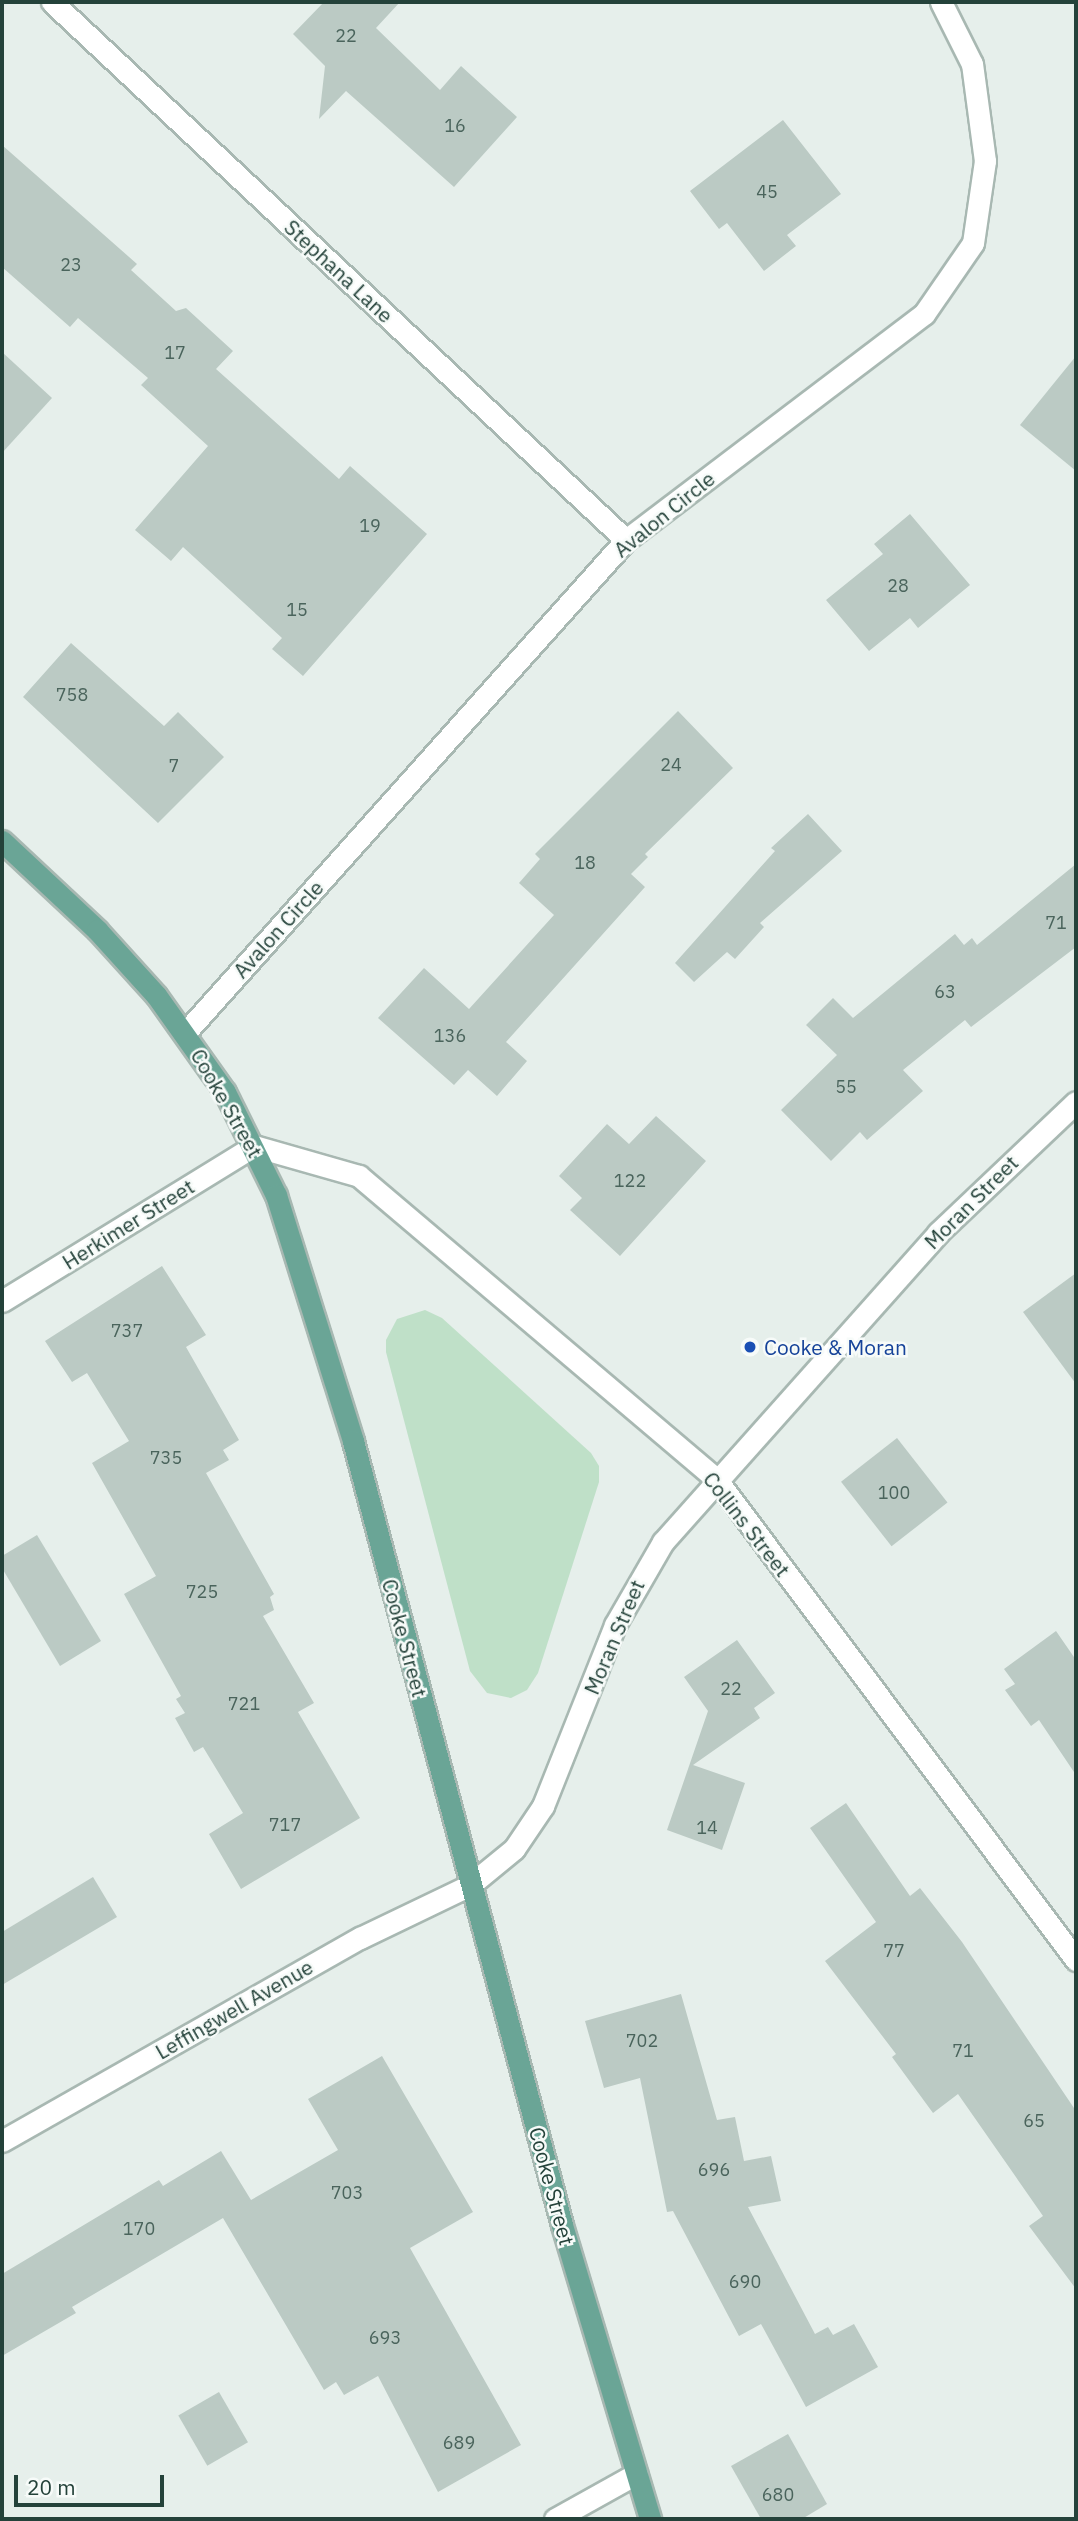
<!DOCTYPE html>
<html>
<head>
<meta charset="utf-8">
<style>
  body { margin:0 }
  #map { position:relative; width:1078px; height:2521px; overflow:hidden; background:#e6efeb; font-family:"IBM Plex Sans",sans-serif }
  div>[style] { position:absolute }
  .green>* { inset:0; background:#bfe0c8 }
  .building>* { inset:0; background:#bbcac4; transform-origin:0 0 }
  .roads { filter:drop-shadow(2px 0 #a8b8b2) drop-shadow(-2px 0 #a8b8b2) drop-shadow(0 2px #a8b8b2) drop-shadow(0 -2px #a8b8b2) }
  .minor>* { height:21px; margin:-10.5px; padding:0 10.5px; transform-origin:10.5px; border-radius:10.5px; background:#fff }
  .major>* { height:21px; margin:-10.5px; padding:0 10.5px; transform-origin:10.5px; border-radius:10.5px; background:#6aa596 }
  .dots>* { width:19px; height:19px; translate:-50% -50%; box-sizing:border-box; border:4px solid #f7fbf9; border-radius:50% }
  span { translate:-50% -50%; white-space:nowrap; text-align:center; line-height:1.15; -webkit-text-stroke:5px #f7fbf9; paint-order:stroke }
  .number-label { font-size:18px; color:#4a645c }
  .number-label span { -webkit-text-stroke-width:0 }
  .street-label { font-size:21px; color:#24423a }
  .transit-label { font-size:21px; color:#164399 }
  .left { translate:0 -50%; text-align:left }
  .frame { position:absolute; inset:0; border:4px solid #24423a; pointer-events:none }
  .scale { position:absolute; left:14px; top:2475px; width:150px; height:32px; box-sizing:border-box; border:4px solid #24423a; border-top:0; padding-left:9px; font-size:21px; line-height:24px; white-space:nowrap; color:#24423a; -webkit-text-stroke:5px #f7fbf9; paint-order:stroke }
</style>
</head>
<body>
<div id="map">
  <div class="green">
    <i style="clip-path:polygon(425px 1310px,442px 1318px,591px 1453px,599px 1466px,599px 1482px,538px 1673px,527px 1690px,511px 1698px,487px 1693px,470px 1671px,386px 1352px,386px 1340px,397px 1319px)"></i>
  </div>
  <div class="building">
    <i style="clip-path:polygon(324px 2px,400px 2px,376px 28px,440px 90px,461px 66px,517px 117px,454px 187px,346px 91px,319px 119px,325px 66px,293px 34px)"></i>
    <i style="clip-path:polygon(783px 120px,841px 194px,787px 235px,796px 246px,764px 271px,727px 223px,719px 229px,690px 191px)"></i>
    <i style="clip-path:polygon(2px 145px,137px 264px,131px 270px,176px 311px,186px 308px,233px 351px,216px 369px,339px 479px,350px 466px,427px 534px,303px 676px,272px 649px,282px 638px,183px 547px,171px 561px,135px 530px,208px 446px,141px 385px,148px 378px,78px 318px,70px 327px,2px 267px)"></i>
    <i style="clip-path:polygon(2px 352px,52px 398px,2px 453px)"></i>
    <i style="clip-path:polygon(1076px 356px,1076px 471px,1020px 425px)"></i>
    <i style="clip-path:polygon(910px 514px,970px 585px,918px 628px,910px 618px,869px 651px,826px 600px,883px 554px,874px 544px)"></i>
    <i style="clip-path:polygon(71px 643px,164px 726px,178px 712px,224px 757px,158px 823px,23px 697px)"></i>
    <i style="clip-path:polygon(678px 711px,733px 768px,645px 854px,648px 857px,631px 874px,645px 887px,506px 1042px,527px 1061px,497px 1096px,468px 1070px,454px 1085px,378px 1018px,424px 968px,469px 1009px,554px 915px,519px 883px,540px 859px,535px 854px)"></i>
    <i style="clip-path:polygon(808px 814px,842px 851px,760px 923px,764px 927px,735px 959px,727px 952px,694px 982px,675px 963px,775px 851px,771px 848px)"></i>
    <i style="clip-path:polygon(1076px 864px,1076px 947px,971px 1027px,965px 1020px,903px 1070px,923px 1091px,867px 1140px,860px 1132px,831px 1161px,781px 1110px,837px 1055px,806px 1025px,833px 998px,853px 1018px,955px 934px,964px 945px,972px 938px,977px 945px)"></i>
    <i style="clip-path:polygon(656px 1116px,706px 1161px,620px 1256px,570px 1210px,582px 1198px,559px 1176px,607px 1124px,629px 1144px)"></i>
    <i style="clip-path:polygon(162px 1266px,206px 1335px,186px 1347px,239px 1440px,223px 1450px,229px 1460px,206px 1473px,274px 1594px,270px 1597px,274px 1610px,263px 1616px,314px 1703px,298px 1712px,360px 1818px,241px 1889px,209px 1834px,243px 1813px,203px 1747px,194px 1752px,175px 1718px,185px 1713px,176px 1699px,181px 1696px,124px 1594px,156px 1576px,92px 1463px,129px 1441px,87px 1373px,72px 1382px,45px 1341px)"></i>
    <i style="clip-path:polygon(1076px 1273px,1076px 1384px,1023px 1312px)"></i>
    <i style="left:897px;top:1438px;width:82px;height:71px;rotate:52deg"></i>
    <i style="clip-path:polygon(37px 1535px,101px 1641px,60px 1666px,2px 1568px,2px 1556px)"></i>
    <i style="clip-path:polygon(1056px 1631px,1076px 1660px,1076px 1775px,1039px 1720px,1031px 1726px,1005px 1690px,1015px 1684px,1004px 1669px)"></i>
    <i style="clip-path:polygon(737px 1640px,775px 1693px,754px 1708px,760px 1718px,693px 1765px,745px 1783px,722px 1850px,667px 1830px,708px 1711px,684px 1677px)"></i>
    <i style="clip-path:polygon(846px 1803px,910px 1896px,920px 1888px,962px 1942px,1076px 2111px,1076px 2289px,1029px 2226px,1043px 2216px,958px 2094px,933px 2113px,892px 2057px,896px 2054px,825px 1961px,876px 1922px,810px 1828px)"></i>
    <i style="clip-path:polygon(93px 1877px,117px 1917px,2px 1985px,2px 1932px)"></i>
    <i style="clip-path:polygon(681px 1994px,717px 2120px,735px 2117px,744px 2161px,771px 2156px,781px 2201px,748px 2207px,815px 2334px,828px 2327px,833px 2335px,854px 2324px,878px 2367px,806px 2407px,761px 2324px,739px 2336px,673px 2211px,667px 2212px,640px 2078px,604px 2088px,585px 2021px)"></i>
    <i style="clip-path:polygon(382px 2056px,473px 2212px,410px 2248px,521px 2445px,438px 2492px,378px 2376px,344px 2395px,336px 2382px,324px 2390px,223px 2218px,72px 2307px,76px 2313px,2px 2356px,2px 2274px,159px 2180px,163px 2186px,221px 2151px,251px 2200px,338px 2150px,308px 2099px)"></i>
    <i style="left:219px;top:2392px;width:58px;height:47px;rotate:60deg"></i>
    <i style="clip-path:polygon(788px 2434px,827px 2504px,802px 2519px,761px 2519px,731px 2466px)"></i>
  </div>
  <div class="roads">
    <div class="minor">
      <i style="left:52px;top:2px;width:787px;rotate:43.15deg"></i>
      <i style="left:185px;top:1033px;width:661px;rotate:-48.19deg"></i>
      <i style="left:626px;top:540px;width:374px;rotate:-37.2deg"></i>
      <i style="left:924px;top:314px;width:86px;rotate:-55.4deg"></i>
      <i style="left:973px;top:243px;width:83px;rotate:-81.7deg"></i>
      <i style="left:985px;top:161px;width:98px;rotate:-97.6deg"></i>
      <i style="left:972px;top:64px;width:69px;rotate:-116.6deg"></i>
      <i style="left:2px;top:1301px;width:296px;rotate:-31.6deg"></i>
      <i style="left:254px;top:1146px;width:109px;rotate:15.9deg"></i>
      <i style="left:359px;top:1176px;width:468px;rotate:40.3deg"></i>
      <i style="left:716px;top:1479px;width:601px;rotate:53.19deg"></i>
      <i style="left:2px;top:2141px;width:412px;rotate:-29.6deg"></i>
      <i style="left:360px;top:1938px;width:122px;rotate:-25.7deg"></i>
      <i style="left:470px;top:1885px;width:57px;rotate:-39.3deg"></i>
      <i style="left:514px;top:1849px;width:52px;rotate:-56deg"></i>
      <i style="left:543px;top:1806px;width:195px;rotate:-68.3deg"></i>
      <i style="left:615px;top:1625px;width:96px;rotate:-60deg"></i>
      <i style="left:663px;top:1542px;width:414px;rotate:-48.3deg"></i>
      <i style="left:938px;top:1233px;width:190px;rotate:-43.5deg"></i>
      <i style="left:555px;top:2519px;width:93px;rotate:-29.1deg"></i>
    </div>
    <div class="major">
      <i style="left:2px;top:841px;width:130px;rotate:43.1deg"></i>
      <i style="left:97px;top:930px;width:88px;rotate:47.8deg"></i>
      <i style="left:156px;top:995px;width:119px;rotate:54.6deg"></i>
      <i style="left:225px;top:1092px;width:115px;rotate:63.7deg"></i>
      <i style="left:276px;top:1195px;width:258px;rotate:72.6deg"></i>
      <i style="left:353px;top:1441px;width:811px;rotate:75.07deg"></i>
      <i style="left:562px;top:2225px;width:307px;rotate:73.3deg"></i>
    </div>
  </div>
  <div class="dots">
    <i style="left:750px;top:1347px;background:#1a4fb4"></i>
  </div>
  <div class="number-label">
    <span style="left:346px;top:36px">22</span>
    <span style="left:455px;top:126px">16</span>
    <span style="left:767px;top:192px">45</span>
    <span style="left:71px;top:265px">23</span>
    <span style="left:175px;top:353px">17</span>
    <span style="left:370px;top:526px">19</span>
    <span style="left:898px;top:586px">28</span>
    <span style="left:297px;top:610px">15</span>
    <span style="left:72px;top:695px">758</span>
    <span style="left:671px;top:765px">24</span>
    <span style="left:174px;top:766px">7</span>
    <span style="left:585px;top:863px">18</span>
    <span style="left:1056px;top:923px">71</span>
    <span style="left:945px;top:992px">63</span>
    <span style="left:450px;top:1036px">136</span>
    <span style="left:846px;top:1087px">55</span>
    <span style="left:630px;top:1181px">122</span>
    <span style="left:127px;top:1331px">737</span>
    <span style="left:166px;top:1458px">735</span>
    <span style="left:894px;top:1493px">100</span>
    <span style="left:202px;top:1592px">725</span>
    <span style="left:731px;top:1689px">22</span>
    <span style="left:244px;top:1704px">721</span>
    <span style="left:285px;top:1825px">717</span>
    <span style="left:707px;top:1828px">14</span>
    <span style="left:894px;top:1951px">77</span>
    <span style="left:642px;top:2041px">702</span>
    <span style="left:963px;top:2051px">71</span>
    <span style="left:1034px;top:2121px">65</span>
    <span style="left:714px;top:2170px">696</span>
    <span style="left:347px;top:2193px">703</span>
    <span style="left:139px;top:2229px">170</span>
    <span style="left:745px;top:2282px">690</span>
    <span style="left:385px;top:2338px">693</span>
    <span style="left:459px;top:2443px">689</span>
    <span style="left:778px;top:2495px">680</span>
  </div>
  <div class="street-label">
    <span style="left:339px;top:271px;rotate:43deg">Stephana Lane</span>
    <span style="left:664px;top:514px;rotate:-39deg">Avalon Circle</span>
    <span style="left:278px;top:929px;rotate:-48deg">Avalon Circle</span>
    <span style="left:227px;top:1103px;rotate:60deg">Cooke Street</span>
    <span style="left:971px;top:1202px;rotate:-45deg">Moran Street</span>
    <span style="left:128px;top:1224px;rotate:-32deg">Herkimer Street</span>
    <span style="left:747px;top:1524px;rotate:52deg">Collins Street</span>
    <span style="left:614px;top:1637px;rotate:-67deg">Moran Street</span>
    <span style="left:405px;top:1638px;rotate:75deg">Cooke Street</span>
    <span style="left:234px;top:2009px;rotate:-30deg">Leffingwell Avenue</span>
    <span style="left:552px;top:2186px;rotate:75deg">Cooke Street</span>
  </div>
  <div class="transit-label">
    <span class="left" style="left:764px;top:1347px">Cooke &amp; Moran</span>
  </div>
  <div class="frame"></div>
  <div class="scale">20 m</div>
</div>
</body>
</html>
